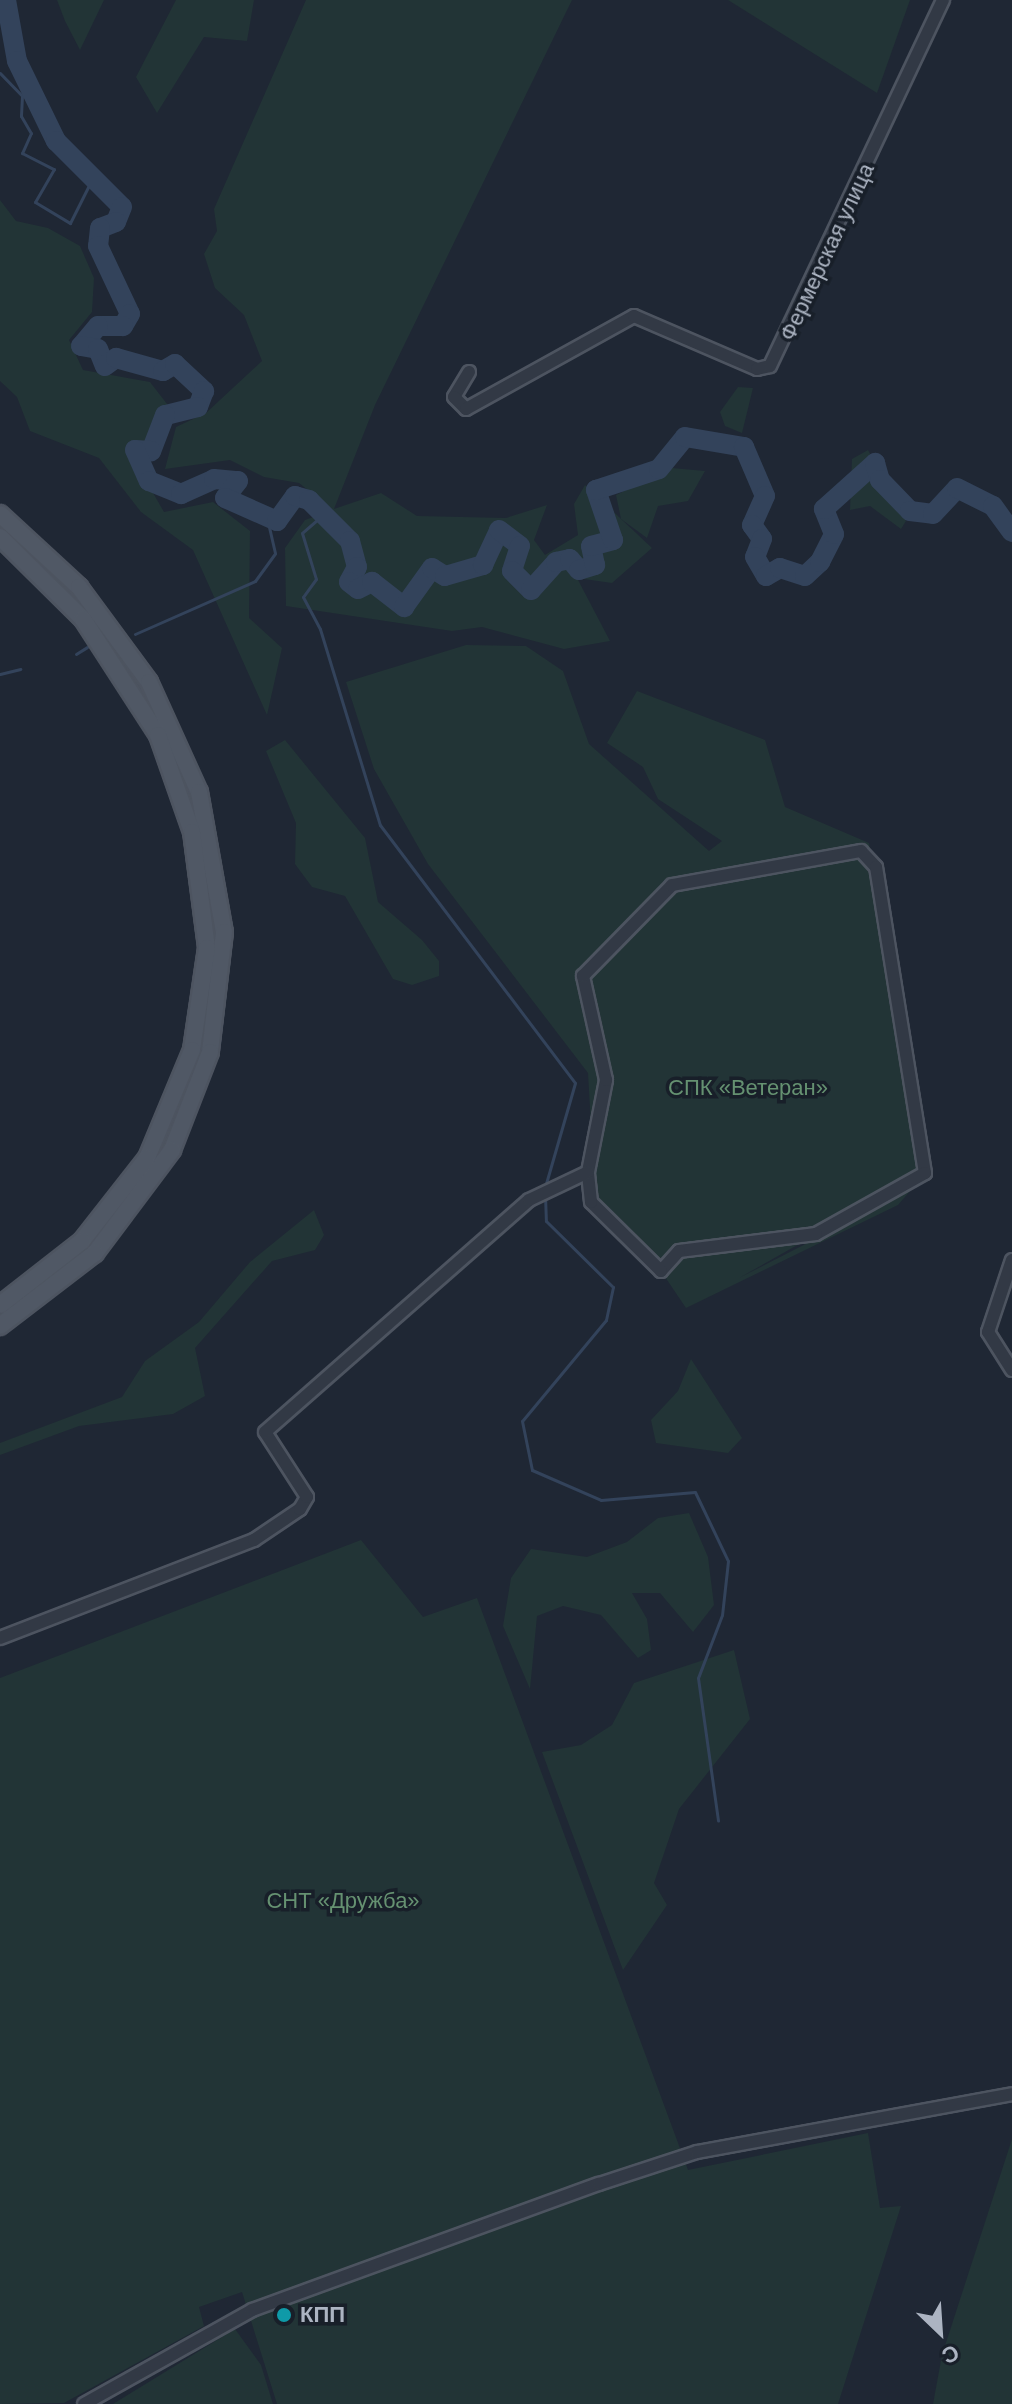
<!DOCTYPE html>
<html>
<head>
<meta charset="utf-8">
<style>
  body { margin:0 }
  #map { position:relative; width:1012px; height:2404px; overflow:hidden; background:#1f2734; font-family:Arial,sans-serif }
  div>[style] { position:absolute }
  .green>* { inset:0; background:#223436 }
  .stream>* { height:3px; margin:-1.5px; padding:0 1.5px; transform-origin:1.5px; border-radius:1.5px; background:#33435b }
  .river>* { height:20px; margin:-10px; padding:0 10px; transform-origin:10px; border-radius:10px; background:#33435b }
  .roads { filter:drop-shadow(2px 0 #4d5460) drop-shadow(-2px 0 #4d5460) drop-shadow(0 2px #4d5460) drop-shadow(0 -2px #4d5460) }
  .minor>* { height:12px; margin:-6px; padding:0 6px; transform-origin:6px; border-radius:6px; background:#323945 }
  .major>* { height:16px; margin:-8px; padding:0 8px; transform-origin:8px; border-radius:8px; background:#505865 }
  .dots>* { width:22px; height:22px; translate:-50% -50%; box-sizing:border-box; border:4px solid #181f29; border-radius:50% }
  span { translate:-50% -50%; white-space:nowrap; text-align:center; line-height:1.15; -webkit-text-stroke:7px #181f29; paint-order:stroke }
  .street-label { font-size:22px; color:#acb4c2 }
  .park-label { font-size:22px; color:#659171 }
  .poi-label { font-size:22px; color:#acb4c2; font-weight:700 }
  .left { translate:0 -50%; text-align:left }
  .north { position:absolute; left:900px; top:2292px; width:80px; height:80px; -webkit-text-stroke:6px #181f29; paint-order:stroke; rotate:155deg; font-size:22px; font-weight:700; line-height:32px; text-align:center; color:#acb4c2 }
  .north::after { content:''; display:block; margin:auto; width:28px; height:36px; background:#acb4c2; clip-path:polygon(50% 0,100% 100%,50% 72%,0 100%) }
</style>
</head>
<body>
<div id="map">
  <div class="green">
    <i style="clip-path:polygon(57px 0,104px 0,80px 50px,65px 21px)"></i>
    <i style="clip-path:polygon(176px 0,254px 0,247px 41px,204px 37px,157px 113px,136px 77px)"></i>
    <i style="clip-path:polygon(306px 0,572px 0,375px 405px,334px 509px,381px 493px,417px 516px,506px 518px,547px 505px,534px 540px,545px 555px,578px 535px,574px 504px,585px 485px,652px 548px,612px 583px,577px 578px,610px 641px,564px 649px,482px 627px,452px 631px,286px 606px,285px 548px,305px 520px,333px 510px,299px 483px,264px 477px,230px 460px,165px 469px,176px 427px,206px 413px,262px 361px,244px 315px,215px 288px,204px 254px,217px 231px,214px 209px)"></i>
    <i style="clip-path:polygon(728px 0,910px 0,877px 93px)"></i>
    <i style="clip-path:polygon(0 200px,16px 221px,48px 228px,80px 246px,94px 278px,92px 312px,69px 340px,83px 370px,150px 382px,171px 409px,133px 458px,164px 512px,213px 502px,250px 531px,249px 618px,282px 648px,267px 715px,193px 550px,141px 512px,99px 458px,30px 431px,17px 397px,0 381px)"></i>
    <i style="clip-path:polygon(738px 387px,753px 388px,742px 433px,725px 426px,720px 412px)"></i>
    <i style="clip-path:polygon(868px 450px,906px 521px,901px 529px,870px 506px,850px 510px,852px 459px)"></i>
    <i style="clip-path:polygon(672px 468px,705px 471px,688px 501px,658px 506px,647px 538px,621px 519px,616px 495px)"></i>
    <i style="clip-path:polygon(466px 645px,526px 646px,563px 671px,589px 744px,709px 851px,722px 841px,658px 799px,643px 767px,607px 743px,637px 691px,765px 740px,785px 807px,869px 843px,925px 1173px,739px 1278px,911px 1190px,898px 1205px,686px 1308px,661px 1271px,596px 1212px,588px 1073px,428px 864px,374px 769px,346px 682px)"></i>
    <i style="clip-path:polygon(285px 740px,365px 838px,378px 902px,422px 940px,439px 961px,439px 976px,412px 985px,393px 979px,345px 896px,312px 887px,295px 864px,296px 823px,266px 751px)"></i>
    <i style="clip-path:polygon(314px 1210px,324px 1235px,315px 1250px,272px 1261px,195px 1348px,205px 1396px,173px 1414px,79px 1426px,0 1455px,0 1443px,122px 1397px,145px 1361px,199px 1322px,250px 1262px)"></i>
    <i style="clip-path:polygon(691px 1359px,742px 1438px,728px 1453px,656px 1443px,651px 1420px,678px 1391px)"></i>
    <i style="clip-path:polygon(689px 1513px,708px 1557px,714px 1605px,693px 1632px,660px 1593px,632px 1593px,647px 1619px,651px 1650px,638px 1658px,601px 1615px,563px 1606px,537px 1616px,530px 1689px,503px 1626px,511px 1578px,531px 1549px,587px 1557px,627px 1542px,658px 1518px)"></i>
    <i style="clip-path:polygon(361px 1540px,423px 1617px,477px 1598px,688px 2170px,868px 2133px,880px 2208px,901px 2206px,838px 2404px,277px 2404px,242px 2292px,199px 2307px,204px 2326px,64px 2403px,0 2404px,0 1678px)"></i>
    <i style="clip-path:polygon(734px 1650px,750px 1719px,679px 1809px,654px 1883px,667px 1905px,623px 1970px,542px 1752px,581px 1745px,612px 1725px,634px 1683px)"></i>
    <i style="clip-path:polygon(1012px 2139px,1012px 2404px,933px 2404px,942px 2355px)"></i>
    <i style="clip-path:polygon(235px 2329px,261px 2365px,273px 2404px,113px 2404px)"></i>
  </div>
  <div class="stream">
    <i style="left:0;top:73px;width:32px;rotate:46deg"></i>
    <i style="left:22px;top:96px;width:20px;rotate:93deg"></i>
    <i style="left:21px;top:116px;width:20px;rotate:60deg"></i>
    <i style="left:31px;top:133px;width:22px;rotate:114deg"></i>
    <i style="left:22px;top:153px;width:36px;rotate:27deg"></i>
    <i style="left:54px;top:169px;width:38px;rotate:120deg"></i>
    <i style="left:35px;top:202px;width:41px;rotate:31deg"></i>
    <i style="left:70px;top:223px;width:47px;rotate:-63.4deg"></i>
    <i style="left:325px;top:513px;width:30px;rotate:139deg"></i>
    <i style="left:302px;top:533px;width:48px;rotate:73.1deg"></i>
    <i style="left:316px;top:579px;width:22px;rotate:126deg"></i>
    <i style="left:303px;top:597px;width:36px;rotate:62deg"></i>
    <i style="left:320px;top:629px;width:205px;rotate:73deg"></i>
    <i style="left:380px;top:825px;width:323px;rotate:52.9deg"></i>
    <i style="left:575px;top:1083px;width:108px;rotate:106.1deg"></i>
    <i style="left:135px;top:634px;width:131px;rotate:-23.8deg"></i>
    <i style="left:255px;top:581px;width:34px;rotate:-54deg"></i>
    <i style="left:275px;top:553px;width:36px;rotate:-103deg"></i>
    <i style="left:76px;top:654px;width:13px;rotate:-32deg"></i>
    <i style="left:0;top:674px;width:21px;rotate:-14deg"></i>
    <i style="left:545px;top:1195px;width:26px;rotate:88deg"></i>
    <i style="left:546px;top:1221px;width:94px;rotate:44.6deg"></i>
    <i style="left:613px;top:1287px;width:34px;rotate:102deg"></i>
    <i style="left:606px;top:1320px;width:131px;rotate:129.7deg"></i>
    <i style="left:522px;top:1421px;width:50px;rotate:78.5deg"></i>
    <i style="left:532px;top:1470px;width:75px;rotate:23.5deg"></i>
    <i style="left:601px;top:1500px;width:94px;rotate:-4.9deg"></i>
    <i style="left:695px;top:1492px;width:76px;rotate:64.4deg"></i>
    <i style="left:728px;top:1561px;width:54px;rotate:96.3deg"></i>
    <i style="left:722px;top:1615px;width:67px;rotate:110.9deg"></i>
    <i style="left:698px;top:1678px;width:144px;rotate:82deg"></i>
  </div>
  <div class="river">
    <i style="left:6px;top:0;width:62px;rotate:79.8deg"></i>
    <i style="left:17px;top:61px;width:89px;rotate:64deg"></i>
    <i style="left:56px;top:141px;width:93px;rotate:45deg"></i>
    <i style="left:122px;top:207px;width:16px;rotate:112deg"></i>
    <i style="left:116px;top:222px;width:17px;rotate:159deg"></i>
    <i style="left:100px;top:228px;width:18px;rotate:96deg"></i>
    <i style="left:98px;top:246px;width:75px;rotate:64.8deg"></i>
    <i style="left:130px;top:314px;width:14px;rotate:120deg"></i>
    <i style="left:123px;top:326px;width:25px;rotate:180deg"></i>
    <i style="left:98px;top:326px;width:26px;rotate:130deg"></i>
    <i style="left:81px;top:346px;width:17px;rotate:10deg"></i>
    <i style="left:98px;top:349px;width:18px;rotate:68deg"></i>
    <i style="left:105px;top:366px;width:14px;rotate:-36deg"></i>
    <i style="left:116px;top:358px;width:49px;rotate:15.5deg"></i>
    <i style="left:163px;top:371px;width:14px;rotate:-30deg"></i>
    <i style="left:175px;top:364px;width:40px;rotate:43deg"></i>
    <i style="left:204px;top:391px;width:17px;rotate:111deg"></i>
    <i style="left:198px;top:407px;width:34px;rotate:166deg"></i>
    <i style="left:165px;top:415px;width:39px;rotate:111deg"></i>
    <i style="left:151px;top:451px;width:16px;rotate:-176deg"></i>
    <i style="left:135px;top:450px;width:34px;rotate:66deg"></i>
    <i style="left:149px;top:481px;width:35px;rotate:22deg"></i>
    <i style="left:181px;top:494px;width:36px;rotate:-24deg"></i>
    <i style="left:214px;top:479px;width:24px;rotate:5deg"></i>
    <i style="left:238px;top:481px;width:21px;rotate:127deg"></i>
    <i style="left:225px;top:498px;width:57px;rotate:23.9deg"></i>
    <i style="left:277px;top:521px;width:31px;rotate:-54deg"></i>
    <i style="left:295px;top:496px;width:15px;rotate:16deg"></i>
    <i style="left:309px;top:500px;width:58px;rotate:45deg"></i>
    <i style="left:350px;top:541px;width:27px;rotate:75deg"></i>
    <i style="left:357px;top:567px;width:17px;rotate:118deg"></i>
    <i style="left:349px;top:582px;width:11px;rotate:38deg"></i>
    <i style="left:358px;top:589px;width:16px;rotate:-27deg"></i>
    <i style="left:372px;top:582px;width:41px;rotate:38deg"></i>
    <i style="left:404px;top:607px;width:48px;rotate:-54.3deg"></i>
    <i style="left:432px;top:568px;width:15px;rotate:32deg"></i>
    <i style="left:445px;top:576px;width:40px;rotate:-16deg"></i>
    <i style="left:483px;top:565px;width:38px;rotate:-65deg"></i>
    <i style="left:499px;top:530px;width:26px;rotate:37deg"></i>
    <i style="left:520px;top:546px;width:26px;rotate:108deg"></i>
    <i style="left:512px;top:571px;width:27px;rotate:45deg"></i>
    <i style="left:531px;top:590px;width:38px;rotate:-48deg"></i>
    <i style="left:556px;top:562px;width:14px;rotate:-12deg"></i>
    <i style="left:570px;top:559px;width:14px;rotate:51deg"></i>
    <i style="left:579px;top:570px;width:17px;rotate:-17deg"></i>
    <i style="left:595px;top:565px;width:19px;rotate:-102deg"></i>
    <i style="left:591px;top:546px;width:23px;rotate:-15deg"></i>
    <i style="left:613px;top:540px;width:53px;rotate:-108.8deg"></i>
    <i style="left:596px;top:490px;width:66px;rotate:-18.4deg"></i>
    <i style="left:659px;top:469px;width:41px;rotate:-50.9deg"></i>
    <i style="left:685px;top:437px;width:60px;rotate:9.6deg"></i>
    <i style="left:744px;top:447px;width:53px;rotate:66.8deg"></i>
    <i style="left:765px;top:496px;width:32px;rotate:114deg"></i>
    <i style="left:752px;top:525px;width:17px;rotate:54deg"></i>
    <i style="left:762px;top:539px;width:19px;rotate:111deg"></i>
    <i style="left:755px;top:557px;width:22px;rotate:60deg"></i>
    <i style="left:766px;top:576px;width:16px;rotate:-30deg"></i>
    <i style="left:780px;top:568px;width:26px;rotate:18deg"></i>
    <i style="left:805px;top:576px;width:21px;rotate:-43deg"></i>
    <i style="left:820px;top:562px;width:31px;rotate:-63deg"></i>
    <i style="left:834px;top:534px;width:27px;rotate:-112deg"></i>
    <i style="left:824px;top:509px;width:69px;rotate:-42deg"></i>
    <i style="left:875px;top:463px;width:18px;rotate:74deg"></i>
    <i style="left:880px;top:480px;width:43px;rotate:45.9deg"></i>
    <i style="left:910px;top:511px;width:23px;rotate:7deg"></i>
    <i style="left:933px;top:514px;width:35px;rotate:-47deg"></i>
    <i style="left:957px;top:488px;width:40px;rotate:26.6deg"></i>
    <i style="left:993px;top:506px;width:32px;rotate:54deg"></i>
  </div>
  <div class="roads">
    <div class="minor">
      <i style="left:469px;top:372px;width:29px;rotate:121deg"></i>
      <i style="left:454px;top:397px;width:17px;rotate:45deg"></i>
      <i style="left:466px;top:409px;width:192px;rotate:-29deg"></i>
      <i style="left:634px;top:316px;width:134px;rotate:23.3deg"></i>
      <i style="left:757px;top:369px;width:13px;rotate:-13deg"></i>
      <i style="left:770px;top:366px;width:405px;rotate:-64.7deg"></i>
      <i style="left:861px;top:851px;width:22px;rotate:47deg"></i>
      <i style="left:876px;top:867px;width:310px;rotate:80.9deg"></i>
      <i style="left:925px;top:1173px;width:125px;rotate:150.8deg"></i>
      <i style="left:816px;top:1234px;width:138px;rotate:172.9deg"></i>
      <i style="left:679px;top:1251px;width:27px;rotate:132deg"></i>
      <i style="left:661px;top:1271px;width:98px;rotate:-135.4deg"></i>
      <i style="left:591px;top:1202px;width:30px;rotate:-96deg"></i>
      <i style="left:588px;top:1172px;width:94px;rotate:-78.9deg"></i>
      <i style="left:606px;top:1080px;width:107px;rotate:-102.5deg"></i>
      <i style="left:583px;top:976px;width:127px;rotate:-45.6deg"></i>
      <i style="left:672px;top:885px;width:192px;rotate:-10.2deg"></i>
      <i style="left:1012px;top:1260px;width:76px;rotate:108.4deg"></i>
      <i style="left:988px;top:1332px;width:45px;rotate:57.7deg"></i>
      <i style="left:0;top:1638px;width:272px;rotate:-21.1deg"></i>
      <i style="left:254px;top:1540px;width:55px;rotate:-34deg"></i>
      <i style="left:300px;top:1509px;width:14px;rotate:-60deg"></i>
      <i style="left:307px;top:1497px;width:77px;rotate:-122.9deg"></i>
      <i style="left:265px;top:1432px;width:351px;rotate:-41.3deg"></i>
      <i style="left:529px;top:1200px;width:65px;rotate:-25.4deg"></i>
      <i style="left:84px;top:2404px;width:193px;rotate:-29.2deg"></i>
      <i style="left:252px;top:2310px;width:369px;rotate:-20deg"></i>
      <i style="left:599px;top:2184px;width:103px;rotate:-18.1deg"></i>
      <i style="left:697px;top:2152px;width:320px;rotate:-10.4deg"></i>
    </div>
    <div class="major">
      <i style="left:0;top:514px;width:108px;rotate:42.7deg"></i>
      <i style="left:79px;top:587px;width:118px;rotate:53.6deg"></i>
      <i style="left:149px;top:682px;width:121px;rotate:65.6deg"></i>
      <i style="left:199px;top:792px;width:142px;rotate:79.9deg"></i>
      <i style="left:224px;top:932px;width:121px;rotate:96.7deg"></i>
      <i style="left:210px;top:1052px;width:105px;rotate:111.2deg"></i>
      <i style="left:172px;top:1150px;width:129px;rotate:126.8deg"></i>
      <i style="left:95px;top:1253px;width:120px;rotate:142.5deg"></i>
      <i style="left:0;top:537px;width:117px;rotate:44.7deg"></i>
      <i style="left:83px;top:619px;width:138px;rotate:57.1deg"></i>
      <i style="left:158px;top:735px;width:103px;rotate:70.7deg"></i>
      <i style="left:192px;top:832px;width:117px;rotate:82.6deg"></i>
      <i style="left:207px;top:948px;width:103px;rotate:98.4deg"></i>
      <i style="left:192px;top:1050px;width:117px;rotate:112.6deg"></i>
      <i style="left:147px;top:1158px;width:105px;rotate:128.1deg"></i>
      <i style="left:82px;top:1241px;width:104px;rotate:142deg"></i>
    </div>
  </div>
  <div class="dots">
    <i style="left:284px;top:2315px;background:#0f9aa8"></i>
  </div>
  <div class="street-label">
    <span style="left:827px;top:252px;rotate:-65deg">Фермерская улица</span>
  </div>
  <div class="park-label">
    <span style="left:748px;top:1088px">СПК «Ветеран»</span>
    <span style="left:343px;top:1901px">СНТ «Дружба»</span>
  </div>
  <div class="poi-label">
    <span class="left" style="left:300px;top:2315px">КПП</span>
  </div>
  <div class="north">С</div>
</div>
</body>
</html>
